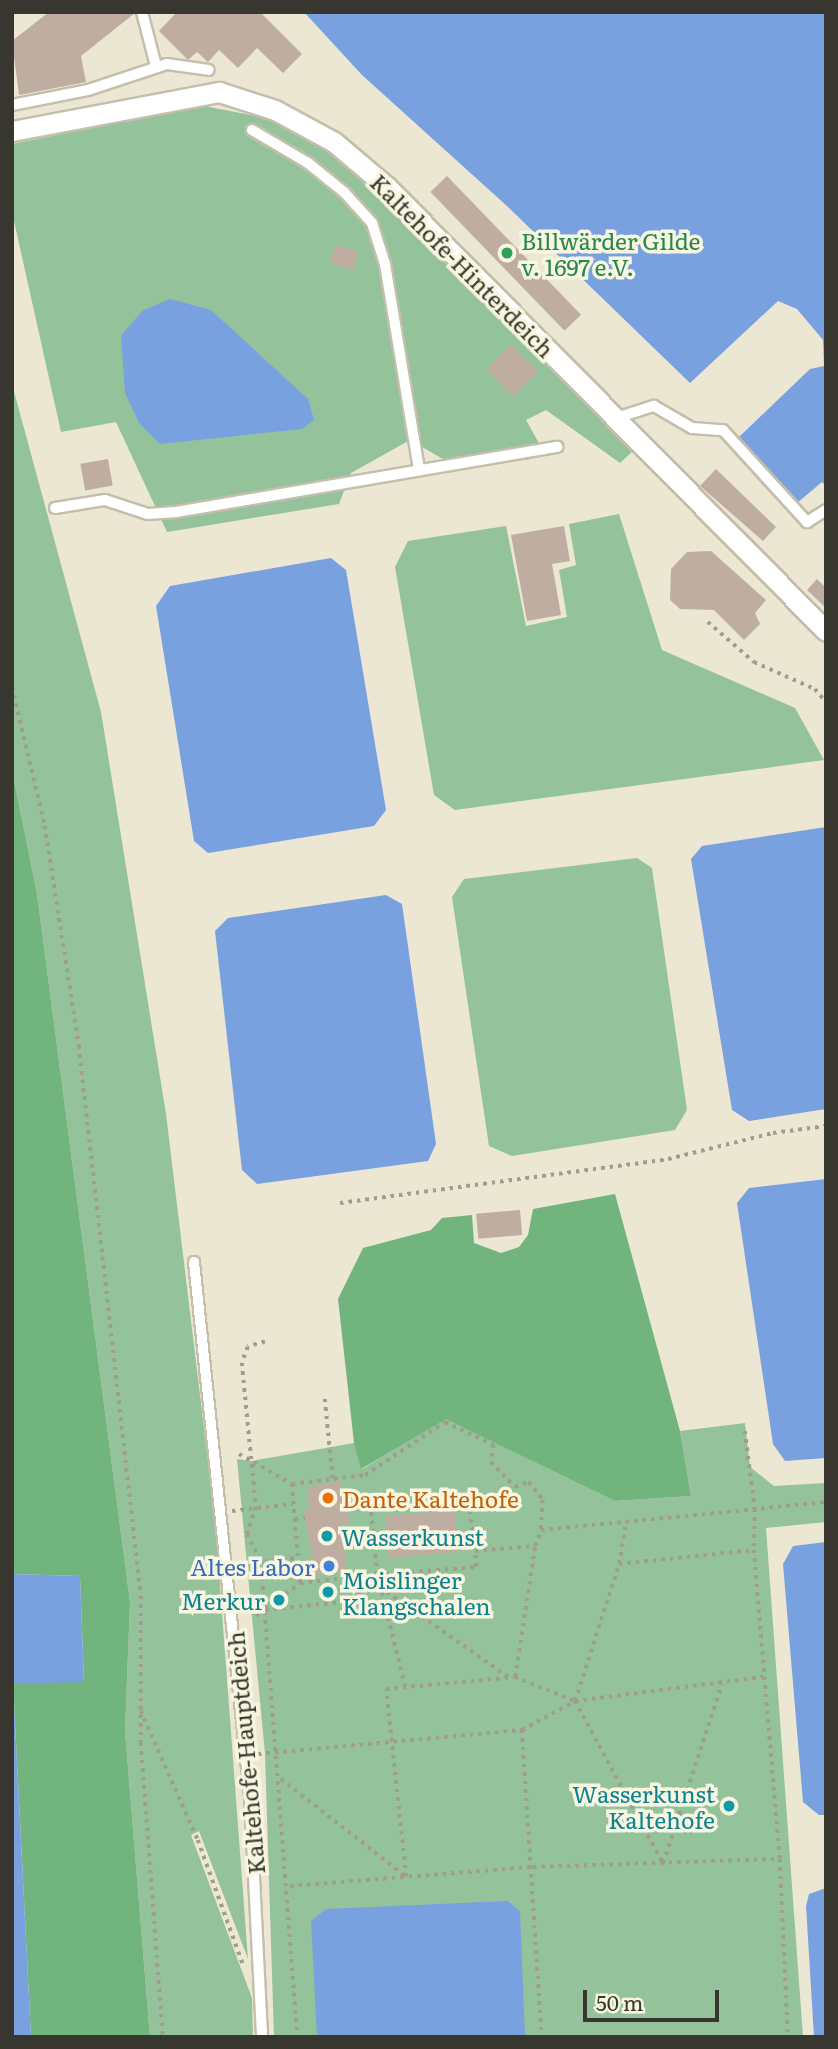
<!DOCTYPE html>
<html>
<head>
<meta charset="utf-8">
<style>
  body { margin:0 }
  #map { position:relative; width:838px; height:2049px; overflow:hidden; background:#ebe7d2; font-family:Literata,serif }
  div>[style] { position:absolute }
  .green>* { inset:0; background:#93c29b }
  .forest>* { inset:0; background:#71b47e }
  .water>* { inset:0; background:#79a1e0 }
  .building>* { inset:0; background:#c0ada1; transform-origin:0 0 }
  .path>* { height:3.5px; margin-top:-1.75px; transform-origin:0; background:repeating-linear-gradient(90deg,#a09d8e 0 3.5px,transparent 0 8.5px) }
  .roads { filter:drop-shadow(2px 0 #c3bfab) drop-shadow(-2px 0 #c3bfab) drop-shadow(0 2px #c3bfab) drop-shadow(0 -2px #c3bfab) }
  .lane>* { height:10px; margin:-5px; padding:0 5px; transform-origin:5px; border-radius:5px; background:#fff }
  .street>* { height:19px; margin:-9.5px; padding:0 9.5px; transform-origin:9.5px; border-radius:9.5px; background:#fff }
  .dots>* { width:19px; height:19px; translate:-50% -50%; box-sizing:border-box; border:4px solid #f8f5e0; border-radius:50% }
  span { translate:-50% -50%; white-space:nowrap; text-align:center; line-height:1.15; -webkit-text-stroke:7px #f8f5e0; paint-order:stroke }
  .leisure-label { font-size:23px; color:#27864d }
  .left { translate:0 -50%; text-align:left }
  .street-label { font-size:23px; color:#38372f }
  .food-label { font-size:23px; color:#c56008 }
  .culture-label { font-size:23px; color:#0d838f }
  .right { translate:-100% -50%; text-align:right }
  .shop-label { font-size:23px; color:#366cbe }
  .frame { position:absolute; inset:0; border:14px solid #38372f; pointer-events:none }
  .scale { position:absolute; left:583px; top:1990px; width:136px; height:32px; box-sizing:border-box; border:4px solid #38372f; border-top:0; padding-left:9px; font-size:21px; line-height:24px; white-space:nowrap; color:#38372f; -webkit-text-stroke:5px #f8f5e0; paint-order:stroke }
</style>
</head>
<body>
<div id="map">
  <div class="green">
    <i style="clip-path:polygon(204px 106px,276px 120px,348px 157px,634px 450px,620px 463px,546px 410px,526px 420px,541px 447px,528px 460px,448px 462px,410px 440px,351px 473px,339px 504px,167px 532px,116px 422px,61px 432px,12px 212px,12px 144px)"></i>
    <i style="clip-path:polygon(12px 384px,101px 712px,166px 1114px,215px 1519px,248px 1959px,199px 1831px,191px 1835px,252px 1998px,253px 2037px,150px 2037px,125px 1731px,130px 1602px,37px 894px,12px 770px)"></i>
    <i style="clip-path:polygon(619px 514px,662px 650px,795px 708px,824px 760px,455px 810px,434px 795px,395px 567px,408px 541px,506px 526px,526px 626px,567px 617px,559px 570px,576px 565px,569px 524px)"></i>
    <i style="clip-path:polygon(637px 858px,652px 868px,687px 1110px,675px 1130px,512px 1156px,489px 1146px,452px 897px,464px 879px)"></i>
    <i style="clip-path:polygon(446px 1418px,615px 1501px,691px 1496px,680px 1431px,745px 1423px,750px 1467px,774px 1486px,826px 1483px,826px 1522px,766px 1528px,803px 2037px,274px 2037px,265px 1754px,237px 1459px,251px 1461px,354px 1443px,362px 1469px)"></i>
  </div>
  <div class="forest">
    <i style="clip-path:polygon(12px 770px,37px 894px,130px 1602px,125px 1731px,150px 2037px,31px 2037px,13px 1683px,84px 1681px,80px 1576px,12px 1574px)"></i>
    <i style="clip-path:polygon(615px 1194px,680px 1431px,691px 1496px,615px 1501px,446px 1419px,361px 1469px,354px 1443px,338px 1299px,363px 1248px,431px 1230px,442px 1218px,472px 1215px,474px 1243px,501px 1253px,519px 1247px,528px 1235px,533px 1209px)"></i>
  </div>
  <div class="water">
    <i style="clip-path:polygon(304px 12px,826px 12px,826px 486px,822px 482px,797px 503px,738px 438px,810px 369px,824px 366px,823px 340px,797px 309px,778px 301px,690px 383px,507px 206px,362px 75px)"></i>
    <i style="clip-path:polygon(170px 299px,211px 310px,308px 399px,314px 420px,302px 429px,160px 444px,139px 423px,125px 393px,121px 336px,142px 311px)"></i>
    <i style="clip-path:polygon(331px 558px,346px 570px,386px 810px,374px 826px,208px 853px,194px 841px,156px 606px,170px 586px)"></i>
    <i style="clip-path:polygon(826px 827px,826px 1109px,749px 1121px,732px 1110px,691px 859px,702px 846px)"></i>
    <i style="clip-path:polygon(386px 895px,402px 904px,436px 1144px,428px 1161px,257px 1184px,242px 1170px,215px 931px,228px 918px)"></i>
    <i style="clip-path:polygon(826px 1179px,826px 1458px,785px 1461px,773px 1444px,737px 1203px,749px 1188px)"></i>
    <i style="clip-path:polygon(826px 1542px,826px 1815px,819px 1815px,803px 1802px,783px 1564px,793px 1546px)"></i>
    <i style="clip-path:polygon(12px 1574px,80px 1576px,84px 1682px,13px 1684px,31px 2037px,12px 2037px)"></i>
    <i style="clip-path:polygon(826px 1888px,826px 2037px,814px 2037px,806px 1906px,809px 1894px)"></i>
    <i style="clip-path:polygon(508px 1901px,520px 1911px,525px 2037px,317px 2037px,311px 1921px,326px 1909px)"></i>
  </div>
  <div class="building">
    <i style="clip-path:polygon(49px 12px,135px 13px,81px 56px,86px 82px,19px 95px,12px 41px)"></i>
    <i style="clip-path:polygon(177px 12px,260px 12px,302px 54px,283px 73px,257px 48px,238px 68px,219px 50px,208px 62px,197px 52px,188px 60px,159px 31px)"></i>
    <i style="left:447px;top:176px;width:193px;height:23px;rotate:46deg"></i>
    <i style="left:335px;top:245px;width:24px;height:19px;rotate:15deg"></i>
    <i style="left:511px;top:345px;width:38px;height:35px;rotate:45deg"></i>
    <i style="left:108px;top:459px;width:27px;height:28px;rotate:80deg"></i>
    <i style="clip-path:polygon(716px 469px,776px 527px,763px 541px,700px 486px)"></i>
    <i style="clip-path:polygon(564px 526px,570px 561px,552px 564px,561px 615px,527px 621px,511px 535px)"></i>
    <i style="clip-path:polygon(711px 551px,766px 600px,755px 613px,760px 624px,744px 640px,714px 610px,680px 609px,670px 600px,671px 569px,687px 552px)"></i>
    <i style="clip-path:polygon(817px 579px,826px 588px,826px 608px,807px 590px)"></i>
    <i style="left:520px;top:1210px;width:25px;height:44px;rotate:85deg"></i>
    <i style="clip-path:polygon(340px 1481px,350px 1523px,341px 1524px,347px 1572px,315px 1575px,308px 1568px,313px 1562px,304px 1510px,309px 1510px,308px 1487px)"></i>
    <i style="left:455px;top:1510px;width:42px;height:70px;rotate:85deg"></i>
  </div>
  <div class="path">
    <i style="left:708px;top:622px;width:61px;rotate:41deg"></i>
    <i style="left:754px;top:662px;width:67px;rotate:23.9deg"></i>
    <i style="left:815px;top:689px;width:17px;rotate:50deg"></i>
    <i style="left:12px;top:687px;width:143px;rotate:76.6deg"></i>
    <i style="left:45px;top:826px;width:223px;rotate:81.2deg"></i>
    <i style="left:79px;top:1046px;width:553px;rotate:83.57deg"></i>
    <i style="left:141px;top:1596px;width:147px;rotate:90deg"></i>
    <i style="left:141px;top:1743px;width:295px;rotate:85.7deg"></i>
    <i style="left:340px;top:1203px;width:331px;rotate:-7.6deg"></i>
    <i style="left:668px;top:1159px;width:108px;rotate:-13.9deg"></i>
    <i style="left:773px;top:1133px;width:53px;rotate:-7.5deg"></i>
    <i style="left:265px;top:1342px;width:18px;rotate:164deg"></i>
    <i style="left:248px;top:1347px;width:17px;rotate:111deg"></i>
    <i style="left:242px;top:1363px;width:145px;rotate:84.4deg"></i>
    <i style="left:256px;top:1507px;width:28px;rotate:108deg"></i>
    <i style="left:247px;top:1534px;width:30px;rotate:63deg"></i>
    <i style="left:261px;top:1561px;width:477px;rotate:85.6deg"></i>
    <i style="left:325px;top:1399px;width:80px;rotate:84.3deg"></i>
    <i style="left:745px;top:1431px;width:79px;rotate:82.7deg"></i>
    <i style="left:755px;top:1509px;width:41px;rotate:91.4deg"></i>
    <i style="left:754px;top:1550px;width:310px;rotate:85.2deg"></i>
    <i style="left:780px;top:1859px;width:178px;rotate:87.4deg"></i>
    <i style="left:239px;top:1454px;width:61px;rotate:29.5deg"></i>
    <i style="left:292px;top:1484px;width:35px;rotate:85deg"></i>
    <i style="left:295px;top:1519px;width:10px;rotate:-6deg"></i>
    <i style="left:292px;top:1484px;width:74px;rotate:-7deg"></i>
    <i style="left:365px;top:1475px;width:96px;rotate:-33.5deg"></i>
    <i style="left:445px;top:1422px;width:54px;rotate:25.1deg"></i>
    <i style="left:494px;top:1445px;width:17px;rotate:100deg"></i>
    <i style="left:491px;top:1462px;width:35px;rotate:46deg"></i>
    <i style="left:515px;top:1487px;width:15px;rotate:-20deg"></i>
    <i style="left:529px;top:1482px;width:23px;rotate:52deg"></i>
    <i style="left:543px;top:1500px;width:30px;rotate:94deg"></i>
    <i style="left:232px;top:1511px;width:61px;rotate:-6.5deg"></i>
    <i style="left:295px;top:1519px;width:64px;rotate:85.5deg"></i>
    <i style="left:248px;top:1563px;width:50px;rotate:-5.7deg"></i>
    <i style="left:619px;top:1564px;width:135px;rotate:-6deg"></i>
    <i style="left:380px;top:1580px;width:14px;rotate:60deg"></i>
    <i style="left:387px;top:1592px;width:150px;rotate:35deg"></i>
    <i style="left:265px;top:1609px;width:44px;rotate:-36.6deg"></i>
    <i style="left:300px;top:1583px;width:75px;rotate:-6.1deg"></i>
    <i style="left:256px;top:1616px;width:11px;rotate:-34deg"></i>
    <i style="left:265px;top:1610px;width:77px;rotate:-5.9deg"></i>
    <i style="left:342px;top:1602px;width:22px;rotate:-27deg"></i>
    <i style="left:362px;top:1592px;width:23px;rotate:-49deg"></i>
    <i style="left:377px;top:1575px;width:99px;rotate:-4.6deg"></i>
    <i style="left:476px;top:1567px;width:16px;rotate:-94deg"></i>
    <i style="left:475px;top:1551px;width:60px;rotate:-4.8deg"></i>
    <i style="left:535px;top:1546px;width:17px;rotate:-69deg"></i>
    <i style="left:541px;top:1530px;width:286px;rotate:-5.6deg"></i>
    <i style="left:515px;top:1677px;width:133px;rotate:-81.3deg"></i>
    <i style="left:405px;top:1687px;width:115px;rotate:-104deg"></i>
    <i style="left:377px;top:1575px;width:71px;rotate:-95.6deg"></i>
    <i style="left:370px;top:1504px;width:99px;rotate:-5.8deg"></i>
    <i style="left:468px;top:1494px;width:57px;rotate:83deg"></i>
    <i style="left:575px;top:1701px;width:144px;rotate:-72.2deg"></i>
    <i style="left:619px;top:1564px;width:43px;rotate:-80.5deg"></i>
    <i style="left:141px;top:1711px;width:141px;rotate:66.2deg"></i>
    <i style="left:198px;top:1840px;width:135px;rotate:70.1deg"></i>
    <i style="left:522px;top:1730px;width:308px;rotate:86.3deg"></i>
    <i style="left:258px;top:1754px;width:265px;rotate:-5.2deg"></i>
    <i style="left:522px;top:1730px;width:60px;rotate:-28.7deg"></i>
    <i style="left:575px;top:1701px;width:190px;rotate:-7.3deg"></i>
    <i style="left:281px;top:1779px;width:156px;rotate:38deg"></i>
    <i style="left:406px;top:1877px;width:189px;rotate:-96.1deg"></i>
    <i style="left:386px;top:1689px;width:130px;rotate:-5.3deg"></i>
    <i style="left:515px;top:1677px;width:65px;rotate:21.8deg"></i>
    <i style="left:575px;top:1701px;width:184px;rotate:61.5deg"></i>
    <i style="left:663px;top:1863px;width:188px;rotate:-71.8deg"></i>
    <i style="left:290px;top:1886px;width:244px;rotate:-4.5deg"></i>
    <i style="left:533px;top:1867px;width:247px;rotate:-1.9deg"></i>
  </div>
  <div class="roads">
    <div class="lane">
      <i style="left:142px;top:12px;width:56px;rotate:75.5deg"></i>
      <i style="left:12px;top:105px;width:77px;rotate:-11.2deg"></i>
      <i style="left:88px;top:90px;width:83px;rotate:-18.2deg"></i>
      <i style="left:167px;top:64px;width:42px;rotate:8.1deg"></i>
      <i style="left:252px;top:130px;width:65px;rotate:30.5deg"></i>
      <i style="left:308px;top:163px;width:46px;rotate:38.9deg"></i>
      <i style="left:344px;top:192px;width:42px;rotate:47.9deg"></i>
      <i style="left:372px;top:223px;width:43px;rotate:72.4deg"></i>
      <i style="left:385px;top:264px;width:209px;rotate:80.6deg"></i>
      <i style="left:616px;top:418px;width:40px;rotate:-18deg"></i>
      <i style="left:654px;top:406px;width:44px;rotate:30.1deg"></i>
      <i style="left:692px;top:428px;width:31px;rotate:4deg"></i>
      <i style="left:723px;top:430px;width:125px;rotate:47.6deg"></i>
      <i style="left:807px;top:522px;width:22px;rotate:-32deg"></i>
      <i style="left:55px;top:508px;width:51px;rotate:-9.1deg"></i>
      <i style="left:105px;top:500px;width:45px;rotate:18deg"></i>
      <i style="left:148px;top:514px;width:28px;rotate:-4deg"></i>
      <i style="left:176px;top:512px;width:387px;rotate:-9.7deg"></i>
      <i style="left:194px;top:1262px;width:539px;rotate:84.04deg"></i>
      <i style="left:250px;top:1798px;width:239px;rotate:87.1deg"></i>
    </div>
    <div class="street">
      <i style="left:12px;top:131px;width:211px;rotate:-10.7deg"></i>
      <i style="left:219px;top:92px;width:59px;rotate:17.8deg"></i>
      <i style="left:275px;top:110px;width:67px;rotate:28.5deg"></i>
      <i style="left:334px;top:142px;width:70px;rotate:40.3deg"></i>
      <i style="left:387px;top:187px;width:624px;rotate:45.32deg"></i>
    </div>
  </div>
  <div class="dots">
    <i style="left:507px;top:253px;background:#2e9e5b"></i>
    <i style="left:328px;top:1498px;background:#e8710a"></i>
    <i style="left:327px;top:1536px;background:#0f9aa8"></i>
    <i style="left:329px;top:1566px;background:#3f7fe0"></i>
    <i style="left:328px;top:1592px;background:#0f9aa8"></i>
    <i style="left:279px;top:1600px;background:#0f9aa8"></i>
    <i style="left:729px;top:1806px;background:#0f9aa8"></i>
  </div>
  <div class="leisure-label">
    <span class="left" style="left:521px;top:253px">Billwärder Gilde<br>v. 1697 e.V.</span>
  </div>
  <div class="street-label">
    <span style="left:463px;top:265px;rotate:45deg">Kaltehofe-Hinterdeich</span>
    <span style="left:245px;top:1753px;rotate:-95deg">Kaltehofe-Hauptdeich</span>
  </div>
  <div class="food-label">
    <span class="left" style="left:342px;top:1498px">Dante Kaltehofe</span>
  </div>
  <div class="culture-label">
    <span class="left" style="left:341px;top:1536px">Wasserkunst</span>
    <span class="left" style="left:342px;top:1592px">Moislinger<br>Klangschalen</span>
    <span class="right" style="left:265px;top:1600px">Merkur</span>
    <span class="right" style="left:715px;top:1806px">Wasserkunst<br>Kaltehofe</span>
  </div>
  <div class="shop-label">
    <span class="right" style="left:315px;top:1566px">Altes Labor</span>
  </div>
  <div class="frame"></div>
  <div class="scale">50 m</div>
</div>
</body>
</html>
